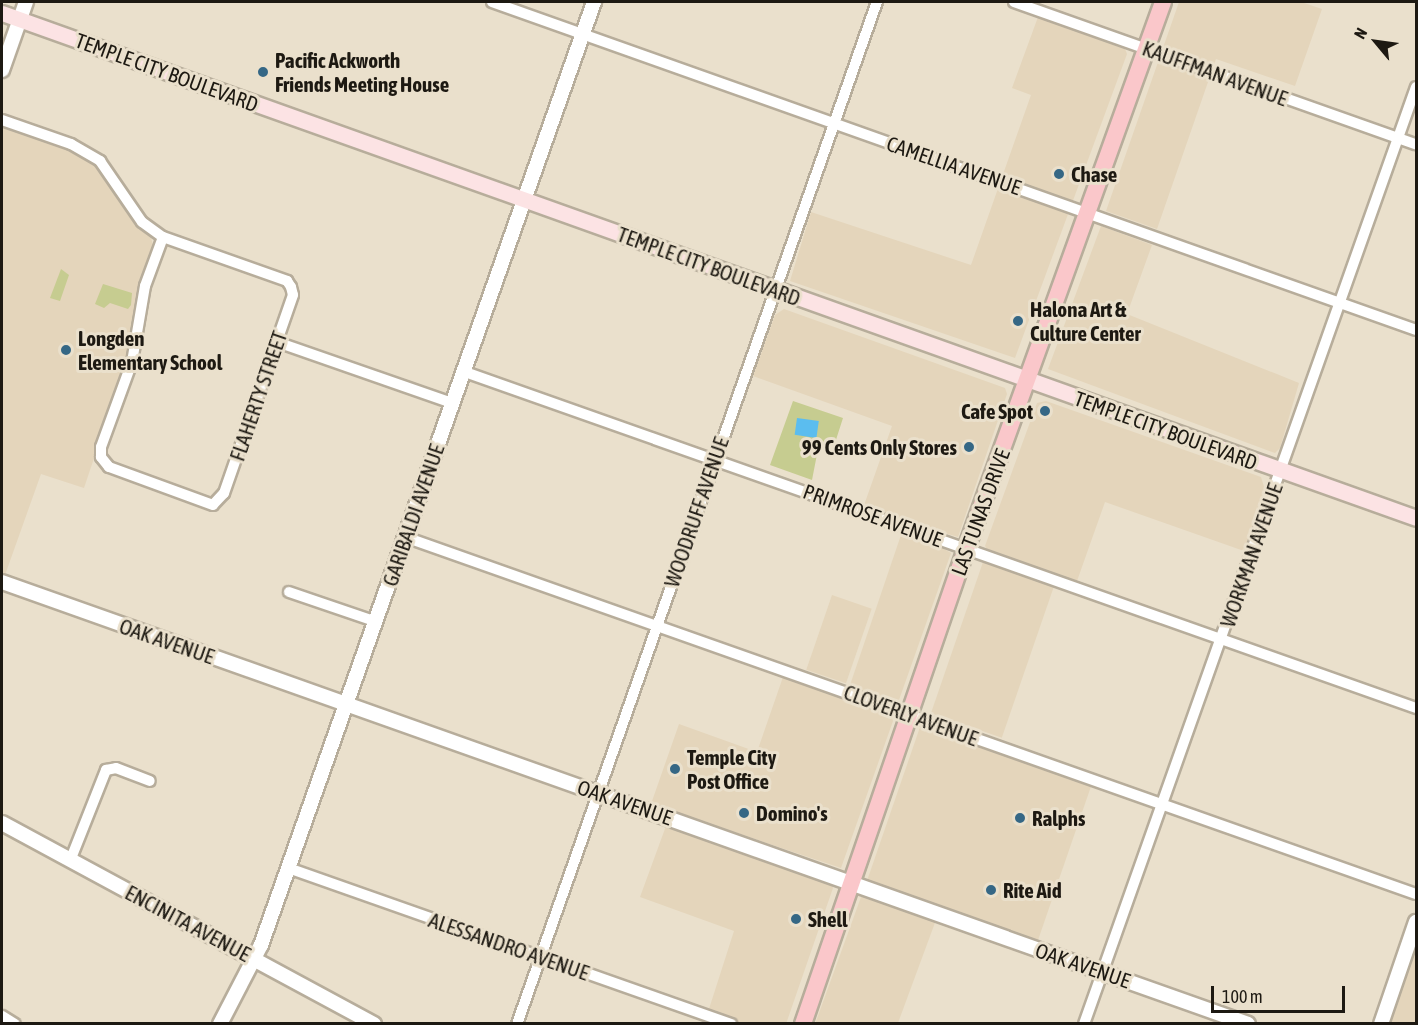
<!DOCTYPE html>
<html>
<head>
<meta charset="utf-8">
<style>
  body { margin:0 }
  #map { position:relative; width:1418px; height:1025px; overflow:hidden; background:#eae0cc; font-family:"Asap Condensed",sans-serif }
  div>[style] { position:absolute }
  .built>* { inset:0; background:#e4d5bb; transform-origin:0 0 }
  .green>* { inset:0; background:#c6cc90 }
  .water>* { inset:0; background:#5bbdef; transform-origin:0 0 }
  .roads { filter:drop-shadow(2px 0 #b7ad9b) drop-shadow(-2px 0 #b7ad9b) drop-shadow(0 2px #b7ad9b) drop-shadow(0 -2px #b7ad9b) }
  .minor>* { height:10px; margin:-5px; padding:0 5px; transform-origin:5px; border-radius:5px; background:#fff }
  .tertiary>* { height:14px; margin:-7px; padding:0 7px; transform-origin:7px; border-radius:7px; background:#fff }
  .secondary>* { height:15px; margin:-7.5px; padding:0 7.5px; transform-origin:7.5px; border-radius:7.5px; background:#fce3e4 }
  .primary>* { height:16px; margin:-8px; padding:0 8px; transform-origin:8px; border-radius:8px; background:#fac7ca }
  .dots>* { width:16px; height:16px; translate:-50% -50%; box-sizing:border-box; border:3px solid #eae0cc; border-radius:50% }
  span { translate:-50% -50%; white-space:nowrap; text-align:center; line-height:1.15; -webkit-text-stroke:6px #eae0cc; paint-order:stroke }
  .poi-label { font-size:21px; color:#1d1912; font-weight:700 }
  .left { translate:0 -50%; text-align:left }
  .right { translate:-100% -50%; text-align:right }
  .street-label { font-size:21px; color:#1d1912 }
  .frame { position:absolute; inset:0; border:3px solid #1d1912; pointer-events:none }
  .north { position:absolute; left:1346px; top:12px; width:60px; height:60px; -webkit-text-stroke:4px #eae0cc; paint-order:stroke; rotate:299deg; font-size:16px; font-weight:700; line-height:24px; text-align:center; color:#1d1912 }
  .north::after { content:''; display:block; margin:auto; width:21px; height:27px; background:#1d1912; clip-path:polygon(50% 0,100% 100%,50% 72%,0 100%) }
  .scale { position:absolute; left:1211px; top:986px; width:134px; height:27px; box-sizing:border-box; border:3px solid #1d1912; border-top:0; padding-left:8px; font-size:18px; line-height:21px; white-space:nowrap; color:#1d1912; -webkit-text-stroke:4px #eae0cc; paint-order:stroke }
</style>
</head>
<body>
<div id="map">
  <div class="built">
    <i style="clip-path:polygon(1179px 2px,1301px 2px,1322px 9px,1295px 86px,1216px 59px,1157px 229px,1106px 211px)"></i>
    <i style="clip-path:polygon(1038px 17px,1125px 49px,1127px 54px,1015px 358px,790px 281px,811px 212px,971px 265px,1031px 95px,1012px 88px)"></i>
    <i style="clip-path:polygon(2px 126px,72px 152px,97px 166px,135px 222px,151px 237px,153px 246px,139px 287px,134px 339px,84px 488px,41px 474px,5px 575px,2px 574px)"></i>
    <i style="clip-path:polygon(1101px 226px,1152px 245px,1127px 314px,1299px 383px,1280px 448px,1275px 453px,1048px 369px)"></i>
    <i style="clip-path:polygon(784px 309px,1005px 388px,1007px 394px,958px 537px,863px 508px,892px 426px,753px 376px,775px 315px)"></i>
    <i style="clip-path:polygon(1046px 401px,1261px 477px,1265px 490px,1244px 551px,1105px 502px,1077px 581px,987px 549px,985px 546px,1037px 403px)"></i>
    <i style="clip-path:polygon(904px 526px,951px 553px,899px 700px,895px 702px,849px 688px)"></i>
    <i style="left:983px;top:562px;width:75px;height:160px;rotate:19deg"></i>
    <i style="left:832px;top:595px;width:42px;height:79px;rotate:19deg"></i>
    <i style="clip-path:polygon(783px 677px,891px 715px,893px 721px,841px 868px,651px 804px,679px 724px,757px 752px)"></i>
    <i style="left:920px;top:727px;width:181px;height:163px;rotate:19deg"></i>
    <i style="clip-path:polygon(666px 826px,831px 884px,833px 888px,786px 1024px,742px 1023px,708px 1012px,734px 931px,640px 897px)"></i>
    <i style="clip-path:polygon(865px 896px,936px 920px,898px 1023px,815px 1024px,861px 897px)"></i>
    <i style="clip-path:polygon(1416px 944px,1416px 1023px,1389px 1023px)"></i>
  </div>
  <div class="green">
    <i style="clip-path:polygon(61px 269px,69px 275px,60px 301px,50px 298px)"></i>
    <i style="clip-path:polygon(103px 284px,132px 293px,131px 305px,128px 309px,110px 303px,104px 308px,95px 304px)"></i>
    <i style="clip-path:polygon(793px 401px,843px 418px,834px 446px,819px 444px,812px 480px,770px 465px)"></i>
  </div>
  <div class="water">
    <i style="left:797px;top:418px;width:22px;height:17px;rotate:8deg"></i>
  </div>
  <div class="roads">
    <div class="minor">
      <i style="left:492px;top:2px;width:980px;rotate:19.54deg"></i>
      <i style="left:1014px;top:2px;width:426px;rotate:19.5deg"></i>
      <i style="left:2px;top:120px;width:73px;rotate:19.2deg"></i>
      <i style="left:71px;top:144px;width:34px;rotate:30deg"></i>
      <i style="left:100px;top:161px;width:74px;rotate:55.5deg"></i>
      <i style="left:142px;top:222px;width:26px;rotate:36deg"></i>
      <i style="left:163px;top:237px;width:132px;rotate:19.5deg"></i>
      <i style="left:287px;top:281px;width:7px;rotate:56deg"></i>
      <i style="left:291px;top:287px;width:8px;rotate:76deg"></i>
      <i style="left:293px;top:295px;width:210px;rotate:109.2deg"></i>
      <i style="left:224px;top:493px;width:16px;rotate:133deg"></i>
      <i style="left:213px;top:505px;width:111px;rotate:-159.9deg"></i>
      <i style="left:109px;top:467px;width:13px;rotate:-129deg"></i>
      <i style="left:101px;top:457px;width:10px;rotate:-90deg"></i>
      <i style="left:101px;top:447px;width:90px;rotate:-70deg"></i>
      <i style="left:132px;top:362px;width:77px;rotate:-80.3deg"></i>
      <i style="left:145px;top:286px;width:52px;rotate:-69.8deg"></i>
      <i style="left:277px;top:342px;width:185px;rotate:19.2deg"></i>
      <i style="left:465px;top:372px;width:1009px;rotate:19.46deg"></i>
      <i style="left:405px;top:537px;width:1072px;rotate:19.45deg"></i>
      <i style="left:289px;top:592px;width:90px;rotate:18.8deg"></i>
      <i style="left:70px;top:861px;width:98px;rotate:-68.4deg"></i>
      <i style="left:106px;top:770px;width:10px;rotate:-11deg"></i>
      <i style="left:116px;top:768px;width:36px;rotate:21deg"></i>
      <i style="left:288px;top:868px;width:470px;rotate:19.4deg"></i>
      <i style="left:2px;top:1016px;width:15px;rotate:32deg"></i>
      <i style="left:517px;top:1024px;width:1084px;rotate:-70.6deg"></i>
      <i style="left:1084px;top:1024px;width:994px;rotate:-70.49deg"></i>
    </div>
    <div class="tertiary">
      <i style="left:2px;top:70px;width:72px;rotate:-70.6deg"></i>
      <i style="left:2px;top:582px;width:1322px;rotate:19.53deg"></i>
      <i style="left:2px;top:823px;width:423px;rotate:28.4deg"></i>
      <i style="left:220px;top:1024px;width:89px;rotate:-62.6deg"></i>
      <i style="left:261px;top:945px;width:1000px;rotate:-70.55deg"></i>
      <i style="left:1381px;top:1024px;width:108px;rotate:-71.1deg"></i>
    </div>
    <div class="secondary">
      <i style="left:2px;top:13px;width:1501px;rotate:19.65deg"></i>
    </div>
    <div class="primary">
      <i style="left:803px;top:1024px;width:502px;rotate:-71.06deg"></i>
      <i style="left:966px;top:549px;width:581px;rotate:-70.19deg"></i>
    </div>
  </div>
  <div class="dots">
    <i style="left:263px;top:72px;background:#356785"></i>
    <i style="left:1059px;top:174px;background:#356785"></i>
    <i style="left:1018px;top:321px;background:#356785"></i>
    <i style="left:66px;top:350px;background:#356785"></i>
    <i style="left:1045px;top:411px;background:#356785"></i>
    <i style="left:969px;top:447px;background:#356785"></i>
    <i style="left:675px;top:769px;background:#356785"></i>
    <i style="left:744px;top:813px;background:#356785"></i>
    <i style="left:1020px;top:818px;background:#356785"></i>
    <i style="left:991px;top:890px;background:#356785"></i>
    <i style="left:796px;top:919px;background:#356785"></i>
  </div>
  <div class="poi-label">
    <span class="left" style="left:275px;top:72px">Pacific Ackworth<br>Friends Meeting House</span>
    <span class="left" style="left:1071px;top:174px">Chase</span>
    <span class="left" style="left:1030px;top:321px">Halona Art &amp;<br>Culture Center</span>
    <span class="left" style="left:78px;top:350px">Longden<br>Elementary School</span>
    <span class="right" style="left:1033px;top:411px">Cafe Spot</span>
    <span class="right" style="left:957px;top:447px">99 Cents Only Stores</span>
    <span class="left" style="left:687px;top:769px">Temple City<br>Post Office</span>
    <span class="left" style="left:756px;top:813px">Domino's</span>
    <span class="left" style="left:1032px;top:818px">Ralphs</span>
    <span class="left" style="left:1003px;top:890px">Rite Aid</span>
    <span class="left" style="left:808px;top:919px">Shell</span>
  </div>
  <div class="street-label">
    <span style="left:167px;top:72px;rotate:20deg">TEMPLE CITY BOULEVARD</span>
    <span style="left:1215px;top:73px;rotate:20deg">KAUFFMAN AVENUE</span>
    <span style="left:954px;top:165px;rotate:19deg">CAMELLIA AVENUE</span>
    <span style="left:709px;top:266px;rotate:20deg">TEMPLE CITY BOULEVARD</span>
    <span style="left:258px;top:396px;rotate:-71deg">FLAHERTY STREET</span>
    <span style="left:1166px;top:430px;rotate:20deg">TEMPLE CITY BOULEVARD</span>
    <span style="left:696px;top:512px;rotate:-71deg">WOODRUFF AVENUE</span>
    <span style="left:980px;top:512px;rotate:-70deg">LAS TUNAS DRIVE</span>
    <span style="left:413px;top:515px;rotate:-71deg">GARIBALDI AVENUE</span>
    <span style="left:873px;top:515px;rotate:20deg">PRIMROSE AVENUE</span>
    <span style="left:1251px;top:555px;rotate:-71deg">WORKMAN AVENUE</span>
    <span style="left:167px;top:641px;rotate:19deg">OAK AVENUE</span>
    <span style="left:911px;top:715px;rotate:20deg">CLOVERLY AVENUE</span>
    <span style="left:625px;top:802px;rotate:19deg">OAK AVENUE</span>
    <span style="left:188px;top:923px;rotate:28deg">ENCINITA AVENUE</span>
    <span style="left:509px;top:946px;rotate:19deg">ALESSANDRO AVENUE</span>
    <span style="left:1083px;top:965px;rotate:19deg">OAK AVENUE</span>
  </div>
  <div class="frame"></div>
  <div class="north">N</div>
  <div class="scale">100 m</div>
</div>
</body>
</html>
